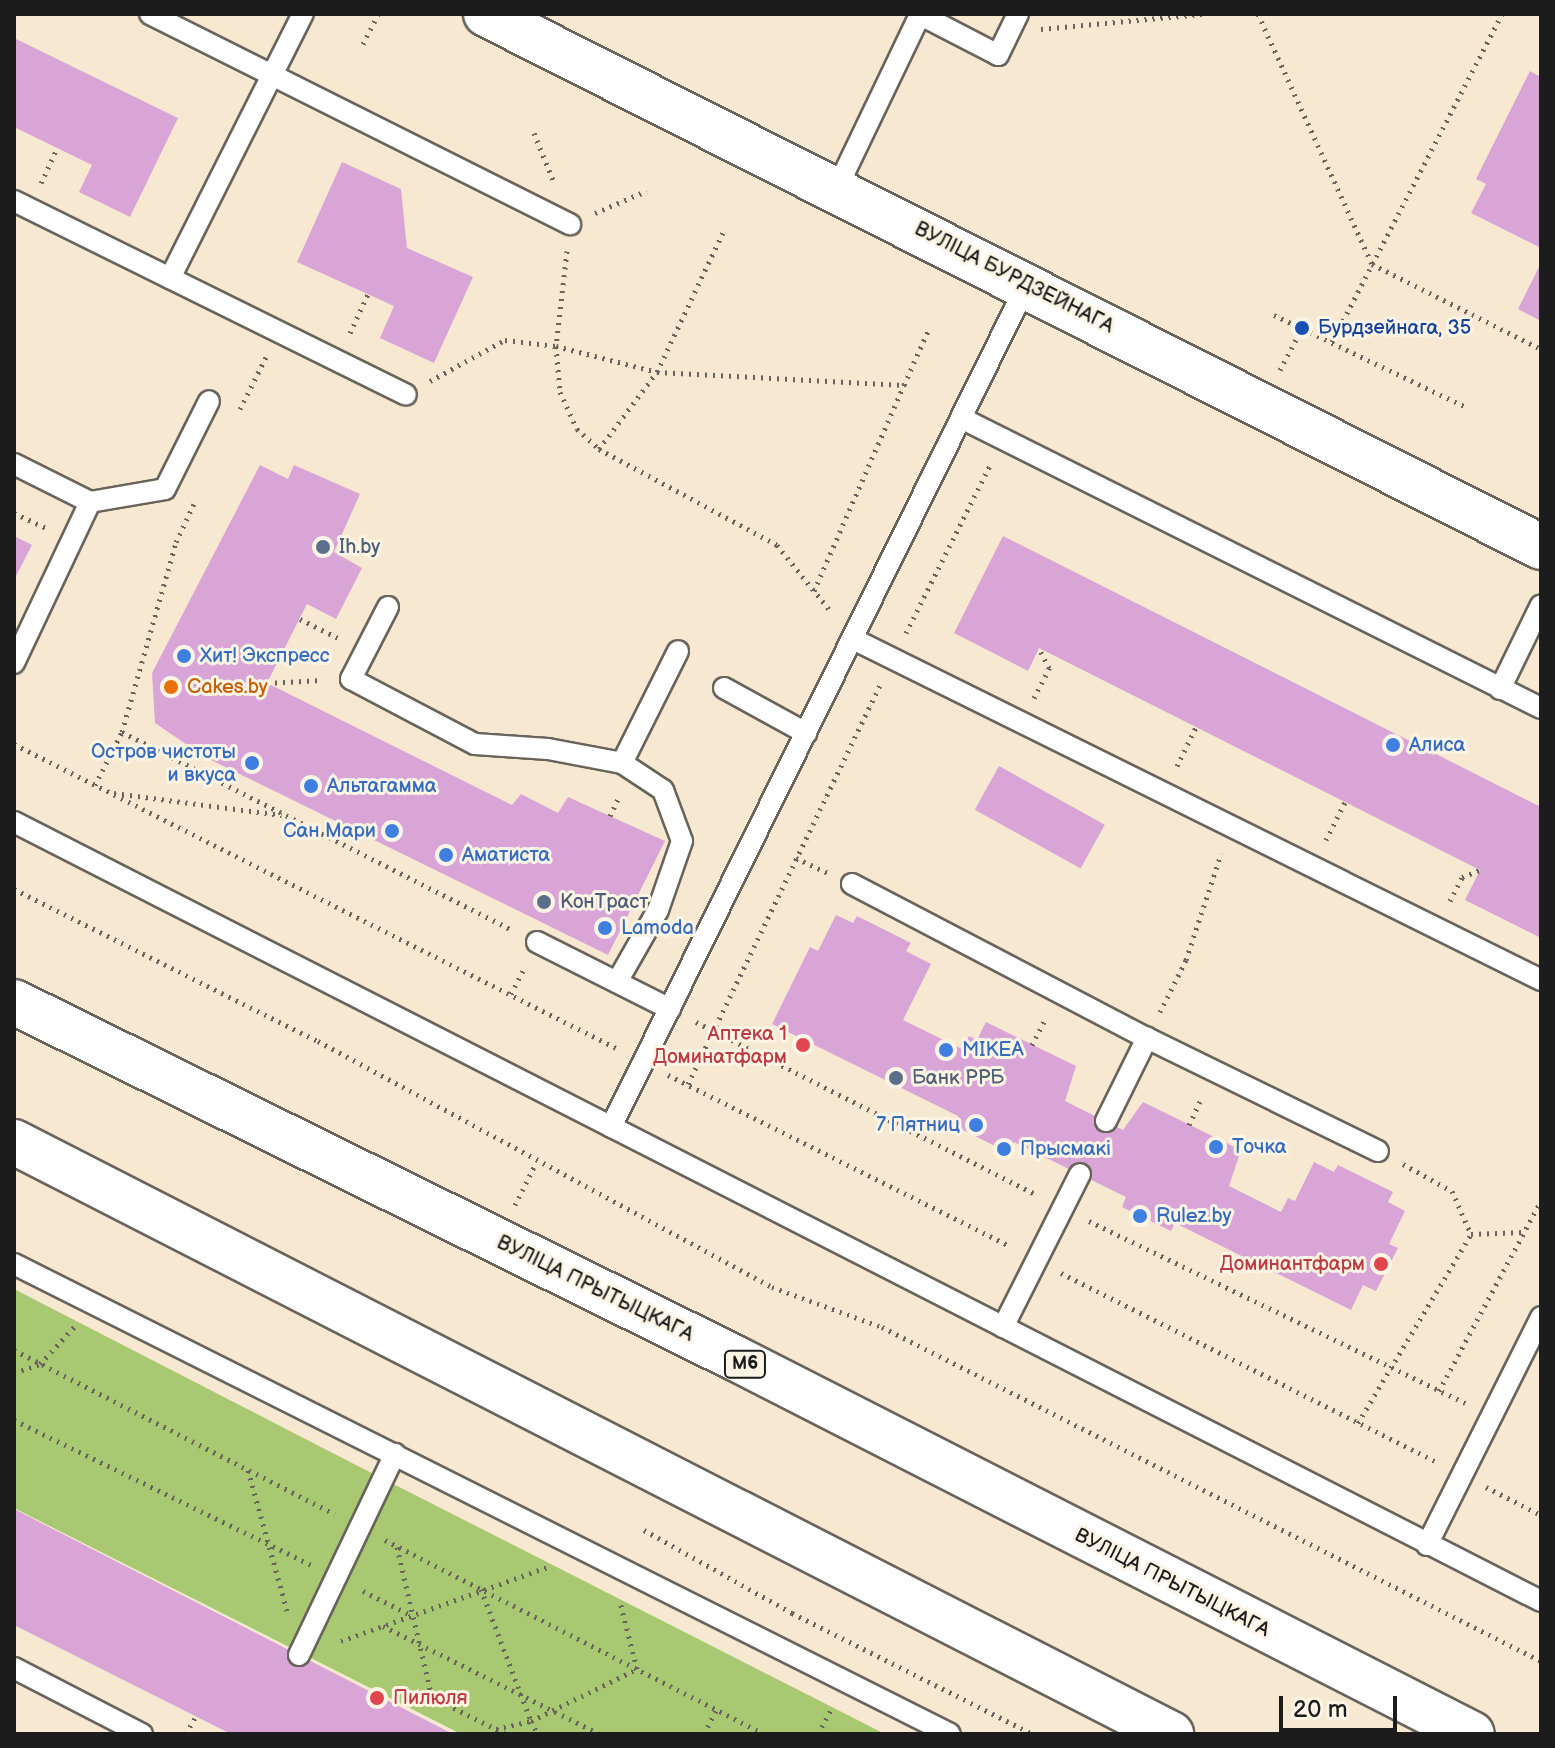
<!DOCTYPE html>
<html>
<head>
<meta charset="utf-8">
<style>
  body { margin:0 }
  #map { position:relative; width:1555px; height:1748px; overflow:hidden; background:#f7e9d1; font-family:"Balsamiq Sans",sans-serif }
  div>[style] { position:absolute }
  .green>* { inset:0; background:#a8c971 }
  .building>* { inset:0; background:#d9a5d7; transform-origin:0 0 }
  .path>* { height:5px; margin-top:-2.5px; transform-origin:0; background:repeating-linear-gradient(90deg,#69645b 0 2px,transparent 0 8px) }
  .roads { filter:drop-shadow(2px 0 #69645b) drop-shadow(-2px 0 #69645b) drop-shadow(0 2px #69645b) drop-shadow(0 -2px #69645b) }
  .service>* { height:20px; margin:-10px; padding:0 10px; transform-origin:10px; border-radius:10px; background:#fff }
  .tertiary>* { height:44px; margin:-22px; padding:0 22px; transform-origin:22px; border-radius:22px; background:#fff }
  .primary>* { height:44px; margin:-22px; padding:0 22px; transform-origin:22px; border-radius:22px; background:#fff }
  .dots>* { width:22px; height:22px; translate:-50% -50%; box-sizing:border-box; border:4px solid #fcf5e5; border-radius:50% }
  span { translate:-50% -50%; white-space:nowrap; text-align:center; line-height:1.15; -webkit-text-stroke:6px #fcf5e5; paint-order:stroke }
  .shield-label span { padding:2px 6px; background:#fcf5e5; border:2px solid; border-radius:6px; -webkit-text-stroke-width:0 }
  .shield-label { font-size:18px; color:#1c1c1c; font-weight:700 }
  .street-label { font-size:20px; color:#1c1c1c }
  .transit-label { font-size:20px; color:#164399 }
  .left { translate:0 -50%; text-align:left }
  .service-label { font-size:20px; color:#4e5e75 }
  .shop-label { font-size:20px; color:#366cbe }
  .right { translate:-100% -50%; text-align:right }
  .food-label { font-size:20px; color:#c56008 }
  .health-label { font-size:20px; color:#be3a42 }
  .frame { position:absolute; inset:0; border:16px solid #1c1c1c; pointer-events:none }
  .scale { position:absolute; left:1279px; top:1696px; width:118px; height:36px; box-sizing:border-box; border:4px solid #1c1c1c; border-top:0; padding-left:10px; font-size:24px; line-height:28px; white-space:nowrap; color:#1c1c1c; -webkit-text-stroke:6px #fcf5e5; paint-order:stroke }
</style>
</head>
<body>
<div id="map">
  <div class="green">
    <i style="clip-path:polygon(14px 1289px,354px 1464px,885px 1734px,461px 1734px,14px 1508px)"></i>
  </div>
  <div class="building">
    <i style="clip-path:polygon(14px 38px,178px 118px,130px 217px,79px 192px,92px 165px,14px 127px)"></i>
    <i style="clip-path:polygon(1530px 71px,1541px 77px,1541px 248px,1471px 213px,1486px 184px,1476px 179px)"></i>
    <i style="clip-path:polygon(342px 162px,401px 189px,407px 248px,473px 277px,434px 363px,380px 338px,394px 306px,297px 262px)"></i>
    <i style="clip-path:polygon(1541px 263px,1541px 321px,1518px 309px)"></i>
    <i style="clip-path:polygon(260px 465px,288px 479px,294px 465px,360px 494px,334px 552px,362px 568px,336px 619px,307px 604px,267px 683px,512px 805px,521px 794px,558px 813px,568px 797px,665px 841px,608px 955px,205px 757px,155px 723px,152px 673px)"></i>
    <i style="clip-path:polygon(14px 536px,32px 545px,14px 580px)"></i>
    <i style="clip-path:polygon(1003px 536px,1541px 807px,1541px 938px,1465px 900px,1480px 870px,1039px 648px,1028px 671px,954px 633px)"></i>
    <i style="left:999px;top:766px;width:121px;height:50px;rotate:29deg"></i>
    <i style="clip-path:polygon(836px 915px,853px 923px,857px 916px,911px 943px,906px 951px,931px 964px,903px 1020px,962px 1049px,969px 1036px,977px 1040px,986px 1022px,1076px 1066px,1065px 1101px,1123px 1130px,1143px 1102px,1241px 1150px,1229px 1186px,1281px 1212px,1288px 1198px,1295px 1201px,1314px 1162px,1334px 1172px,1338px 1165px,1393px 1192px,1388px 1202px,1405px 1211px,1389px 1244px,1398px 1248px,1376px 1291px,1363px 1285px,1351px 1310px,1175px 1223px,1171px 1231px,1122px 1207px,1126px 1197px,1014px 1142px,1009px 1153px,953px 1125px,958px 1116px,772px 1024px,810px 947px,818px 951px)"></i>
    <i style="clip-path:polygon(14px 1509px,453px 1734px,231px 1734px,14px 1625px)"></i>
  </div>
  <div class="path">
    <i style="left:1258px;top:14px;width:275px;rotate:65.5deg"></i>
    <i style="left:1372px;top:264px;width:189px;rotate:26.7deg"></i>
    <i style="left:1041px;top:29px;width:164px;rotate:-5.3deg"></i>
    <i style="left:363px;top:44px;width:34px;rotate:-63deg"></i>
    <i style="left:534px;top:133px;width:51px;rotate:68deg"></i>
    <i style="left:41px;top:183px;width:38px;rotate:-65deg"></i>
    <i style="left:595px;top:213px;width:56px;rotate:-23.3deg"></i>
    <i style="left:567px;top:251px;width:96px;rotate:96.6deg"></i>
    <i style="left:556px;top:346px;width:46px;rotate:85deg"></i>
    <i style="left:560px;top:392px;width:41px;rotate:65.3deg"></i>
    <i style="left:577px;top:429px;width:30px;rotate:42deg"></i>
    <i style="left:599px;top:449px;width:202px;rotate:28.3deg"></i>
    <i style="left:777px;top:545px;width:87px;rotate:51deg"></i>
    <i style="left:1274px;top:315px;width:213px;rotate:25.6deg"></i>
    <i style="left:350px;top:333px;width:43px;rotate:-65.2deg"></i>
    <i style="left:1332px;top:342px;width:369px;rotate:-62.6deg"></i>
    <i style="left:1280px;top:370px;width:47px;rotate:-62.4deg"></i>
    <i style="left:430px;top:381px;width:85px;rotate:-28.7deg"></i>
    <i style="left:505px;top:340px;width:51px;rotate:6.7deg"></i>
    <i style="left:556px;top:346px;width:104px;rotate:14.4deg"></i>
    <i style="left:657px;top:372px;width:247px;rotate:3deg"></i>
    <i style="left:904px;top:385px;width:59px;rotate:-66deg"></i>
    <i style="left:240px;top:409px;width:58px;rotate:-63.4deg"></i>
    <i style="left:599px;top:449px;width:96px;rotate:-53deg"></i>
    <i style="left:657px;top:372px;width:157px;rotate:-64.7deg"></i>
    <i style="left:14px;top:513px;width:35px;rotate:25deg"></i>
    <i style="left:814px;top:591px;width:225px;rotate:-66.4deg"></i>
    <i style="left:300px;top:619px;width:42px;rotate:26.6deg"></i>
    <i style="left:906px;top:633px;width:190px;rotate:-63.4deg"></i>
    <i style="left:267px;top:683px;width:55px;rotate:-3.1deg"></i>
    <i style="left:1034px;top:698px;width:34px;rotate:-63deg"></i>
    <i style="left:1049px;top:668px;width:22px;rotate:-117deg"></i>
    <i style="left:122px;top:732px;width:198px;rotate:-74.1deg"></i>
    <i style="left:176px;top:542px;width:42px;rotate:-64.7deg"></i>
    <i style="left:14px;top:744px;width:674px;rotate:26.79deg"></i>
    <i style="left:1177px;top:766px;width:43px;rotate:-64deg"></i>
    <i style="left:95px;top:785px;width:59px;rotate:-63deg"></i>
    <i style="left:122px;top:732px;width:438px;rotate:26.9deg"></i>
    <i style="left:114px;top:793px;width:169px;rotate:7.5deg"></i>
    <i style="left:610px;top:816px;width:23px;rotate:-65deg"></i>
    <i style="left:1326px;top:840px;width:42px;rotate:-63.4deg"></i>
    <i style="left:796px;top:858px;width:35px;rotate:25deg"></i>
    <i style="left:14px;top:889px;width:340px;rotate:26.6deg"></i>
    <i style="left:318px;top:1041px;width:516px;rotate:28.45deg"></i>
    <i style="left:772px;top:1287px;width:117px;rotate:20deg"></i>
    <i style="left:882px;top:1327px;width:739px;rotate:26.88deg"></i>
    <i style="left:1450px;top:901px;width:27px;rotate:-63deg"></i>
    <i style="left:1462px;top:877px;width:19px;rotate:-21deg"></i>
    <i style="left:511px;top:994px;width:30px;rotate:-63deg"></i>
    <i style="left:1160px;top:1012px;width:58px;rotate:-63.4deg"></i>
    <i style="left:1186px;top:960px;width:112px;rotate:-71.7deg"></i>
    <i style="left:696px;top:1022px;width:382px;rotate:26.9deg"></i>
    <i style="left:1032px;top:1045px;width:31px;rotate:-63deg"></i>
    <i style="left:668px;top:1075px;width:381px;rotate:26.6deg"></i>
    <i style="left:688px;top:1084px;width:443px;rotate:-64.3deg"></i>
    <i style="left:1189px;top:1125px;width:31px;rotate:-65deg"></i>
    <i style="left:1403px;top:1164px;width:56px;rotate:28.9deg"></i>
    <i style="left:1452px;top:1191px;width:47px;rotate:66.2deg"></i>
    <i style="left:515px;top:1205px;width:47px;rotate:-63.4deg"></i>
    <i style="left:1089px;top:1221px;width:418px;rotate:25.8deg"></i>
    <i style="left:1061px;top:1273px;width:422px;rotate:26.7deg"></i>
    <i style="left:14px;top:1350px;width:360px;rotate:27.1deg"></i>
    <i style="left:14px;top:1373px;width:28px;rotate:-19deg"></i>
    <i style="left:40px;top:1364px;width:52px;rotate:-47.4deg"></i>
    <i style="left:1439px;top:1391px;width:216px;rotate:-61.8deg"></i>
    <i style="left:14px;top:1420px;width:331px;rotate:26deg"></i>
    <i style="left:1358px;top:1423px;width:220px;rotate:-59.1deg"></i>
    <i style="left:1471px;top:1234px;width:54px;rotate:-2.1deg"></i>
    <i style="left:248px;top:1470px;width:146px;rotate:74.5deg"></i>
    <i style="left:1486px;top:1487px;width:62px;rotate:27deg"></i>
    <i style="left:644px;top:1530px;width:170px;rotate:29.3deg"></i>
    <i style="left:792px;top:1613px;width:270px;rotate:26.7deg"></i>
    <i style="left:385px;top:1540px;width:426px;rotate:27.1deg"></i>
    <i style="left:397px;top:1547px;width:154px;rotate:76.9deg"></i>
    <i style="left:432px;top:1697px;width:83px;rotate:26.6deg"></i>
    <i style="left:481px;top:1589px;width:141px;rotate:69.3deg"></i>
    <i style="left:531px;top:1721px;width:118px;rotate:-26.1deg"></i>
    <i style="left:637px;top:1669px;width:69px;rotate:-104.2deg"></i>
    <i style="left:363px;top:1591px;width:54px;rotate:26.6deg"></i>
    <i style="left:383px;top:1626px;width:242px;rotate:26.5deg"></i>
    <i style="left:341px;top:1641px;width:222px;rotate:-19.7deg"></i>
    <i style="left:496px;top:1729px;width:36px;rotate:-13deg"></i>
    <i style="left:531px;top:1721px;width:15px;rotate:62deg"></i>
    <i style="left:186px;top:1734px;width:21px;rotate:-61deg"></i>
    <i style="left:704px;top:1734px;width:27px;rotate:-63deg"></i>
    <i style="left:818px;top:1734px;width:32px;rotate:-62deg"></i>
  </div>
  <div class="roads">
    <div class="service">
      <i style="left:150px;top:14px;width:470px;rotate:26.6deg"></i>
      <i style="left:919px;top:14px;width:89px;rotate:27.4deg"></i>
      <i style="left:998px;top:55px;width:46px;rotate:-64deg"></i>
      <i style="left:837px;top:188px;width:192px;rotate:-64.4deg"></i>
      <i style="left:14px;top:201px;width:437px;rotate:26.3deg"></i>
      <i style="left:170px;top:278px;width:296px;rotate:-63.3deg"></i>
      <i style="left:961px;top:418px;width:648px;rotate:26.57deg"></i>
      <i style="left:14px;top:464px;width:85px;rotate:26.6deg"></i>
      <i style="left:90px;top:502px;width:76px;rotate:-9.8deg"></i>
      <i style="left:165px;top:489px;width:98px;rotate:-63.4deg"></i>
      <i style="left:388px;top:607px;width:81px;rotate:117.2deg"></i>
      <i style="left:351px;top:679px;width:140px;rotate:27.7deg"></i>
      <i style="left:475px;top:744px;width:73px;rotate:3.9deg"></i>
      <i style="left:548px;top:749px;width:75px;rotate:10.7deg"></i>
      <i style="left:622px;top:763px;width:49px;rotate:33.4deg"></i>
      <i style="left:663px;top:790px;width:54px;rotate:69.6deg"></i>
      <i style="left:682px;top:841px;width:73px;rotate:109.2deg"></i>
      <i style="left:658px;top:910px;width:83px;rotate:119.7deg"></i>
      <i style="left:853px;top:639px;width:768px;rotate:26.36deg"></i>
      <i style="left:14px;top:663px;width:178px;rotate:-64.7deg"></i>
      <i style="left:724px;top:688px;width:94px;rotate:28.8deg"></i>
      <i style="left:1500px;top:689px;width:93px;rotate:-64deg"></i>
      <i style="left:622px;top:763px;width:125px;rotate:-63.4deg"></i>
      <i style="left:14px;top:822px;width:1714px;rotate:27.03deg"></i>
      <i style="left:852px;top:884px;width:333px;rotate:27.6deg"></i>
      <i style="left:1147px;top:1038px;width:257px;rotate:26.1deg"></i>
      <i style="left:537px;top:942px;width:149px;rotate:26.7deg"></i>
      <i style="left:1106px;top:1121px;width:93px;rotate:-63.7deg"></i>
      <i style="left:611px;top:1127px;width:940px;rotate:-63.73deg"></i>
      <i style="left:14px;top:1264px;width:1047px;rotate:26.66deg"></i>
      <i style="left:1003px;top:1327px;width:171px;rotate:-63.3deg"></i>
      <i style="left:1427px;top:1545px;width:255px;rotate:-63.4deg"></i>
      <i style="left:299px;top:1655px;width:223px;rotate:-64.5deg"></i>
      <i style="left:14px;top:1668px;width:144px;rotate:27.3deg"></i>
    </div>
    <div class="tertiary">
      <i style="left:486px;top:14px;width:1182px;rotate:26.8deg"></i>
    </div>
    <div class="primary">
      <i style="left:14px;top:1002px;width:804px;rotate:26.28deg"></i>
      <i style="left:735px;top:1358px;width:827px;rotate:27.03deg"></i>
      <i style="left:14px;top:1142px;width:1300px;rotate:27.1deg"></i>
    </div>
  </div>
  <div class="dots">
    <i style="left:1302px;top:328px;background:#1a4fb4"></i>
    <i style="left:323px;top:547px;background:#5c6f8a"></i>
    <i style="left:184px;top:656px;background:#3f7fe0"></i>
    <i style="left:171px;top:687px;background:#e8710a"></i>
    <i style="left:1393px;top:745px;background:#3f7fe0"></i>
    <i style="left:252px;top:763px;background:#3f7fe0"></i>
    <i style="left:311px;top:786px;background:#3f7fe0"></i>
    <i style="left:392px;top:831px;background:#3f7fe0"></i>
    <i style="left:446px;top:855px;background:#3f7fe0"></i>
    <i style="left:544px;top:902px;background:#5c6f8a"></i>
    <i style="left:605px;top:928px;background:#3f7fe0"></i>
    <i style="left:803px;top:1045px;background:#e0444e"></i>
    <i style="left:946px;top:1050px;background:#3f7fe0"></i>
    <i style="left:896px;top:1078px;background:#5c6f8a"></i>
    <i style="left:976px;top:1125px;background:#3f7fe0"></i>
    <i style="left:1216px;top:1147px;background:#3f7fe0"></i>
    <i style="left:1004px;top:1149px;background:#3f7fe0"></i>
    <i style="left:1140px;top:1216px;background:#3f7fe0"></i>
    <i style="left:1381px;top:1264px;background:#e0444e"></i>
    <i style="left:377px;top:1698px;background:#e0444e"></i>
  </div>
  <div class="shield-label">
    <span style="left:745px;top:1364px">М6</span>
  </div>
  <div class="street-label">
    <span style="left:1014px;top:278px;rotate:27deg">ВУЛІЦА БУРДЗЕЙНАГА</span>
    <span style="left:595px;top:1289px;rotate:26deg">ВУЛІЦА ПРЫТЫЦКАГА</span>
    <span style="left:1172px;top:1583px;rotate:27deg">ВУЛІЦА ПРЫТЫЦКАГА</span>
  </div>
  <div class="transit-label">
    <span class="left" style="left:1318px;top:328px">Бурдзейнага, 35</span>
  </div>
  <div class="service-label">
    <span class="left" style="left:339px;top:547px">Ih.by</span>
    <span class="left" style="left:560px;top:902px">КонТраст</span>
    <span class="left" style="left:912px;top:1078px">Банк РРБ</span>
  </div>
  <div class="shop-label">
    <span class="left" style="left:200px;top:656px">Хит! Экспресс</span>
    <span class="left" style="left:1409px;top:745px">Алиса</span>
    <span class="right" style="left:236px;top:764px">Остров чистоты<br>и вкуса</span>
    <span class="left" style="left:327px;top:786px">Альтагамма</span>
    <span class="right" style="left:376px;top:831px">Сан Мари</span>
    <span class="left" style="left:462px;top:855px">Аматиста</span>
    <span class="left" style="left:621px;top:928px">Lamoda</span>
    <span class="left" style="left:962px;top:1050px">MIKEA</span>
    <span class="right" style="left:960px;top:1125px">7 Пятниц</span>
    <span class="left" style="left:1232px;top:1147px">Точка</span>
    <span class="left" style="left:1020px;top:1149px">Прысмакі</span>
    <span class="left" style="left:1156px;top:1216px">Rulez.by</span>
  </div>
  <div class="food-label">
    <span class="left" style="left:187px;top:687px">Cakes.by</span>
  </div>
  <div class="health-label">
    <span class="right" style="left:787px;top:1046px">Аптека 1<br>Доминатфарм</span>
    <span class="right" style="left:1365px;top:1264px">Доминантфарм</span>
    <span class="left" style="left:393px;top:1698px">Пилюля</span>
  </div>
  <div class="frame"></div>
  <div class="scale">20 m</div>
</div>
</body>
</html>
